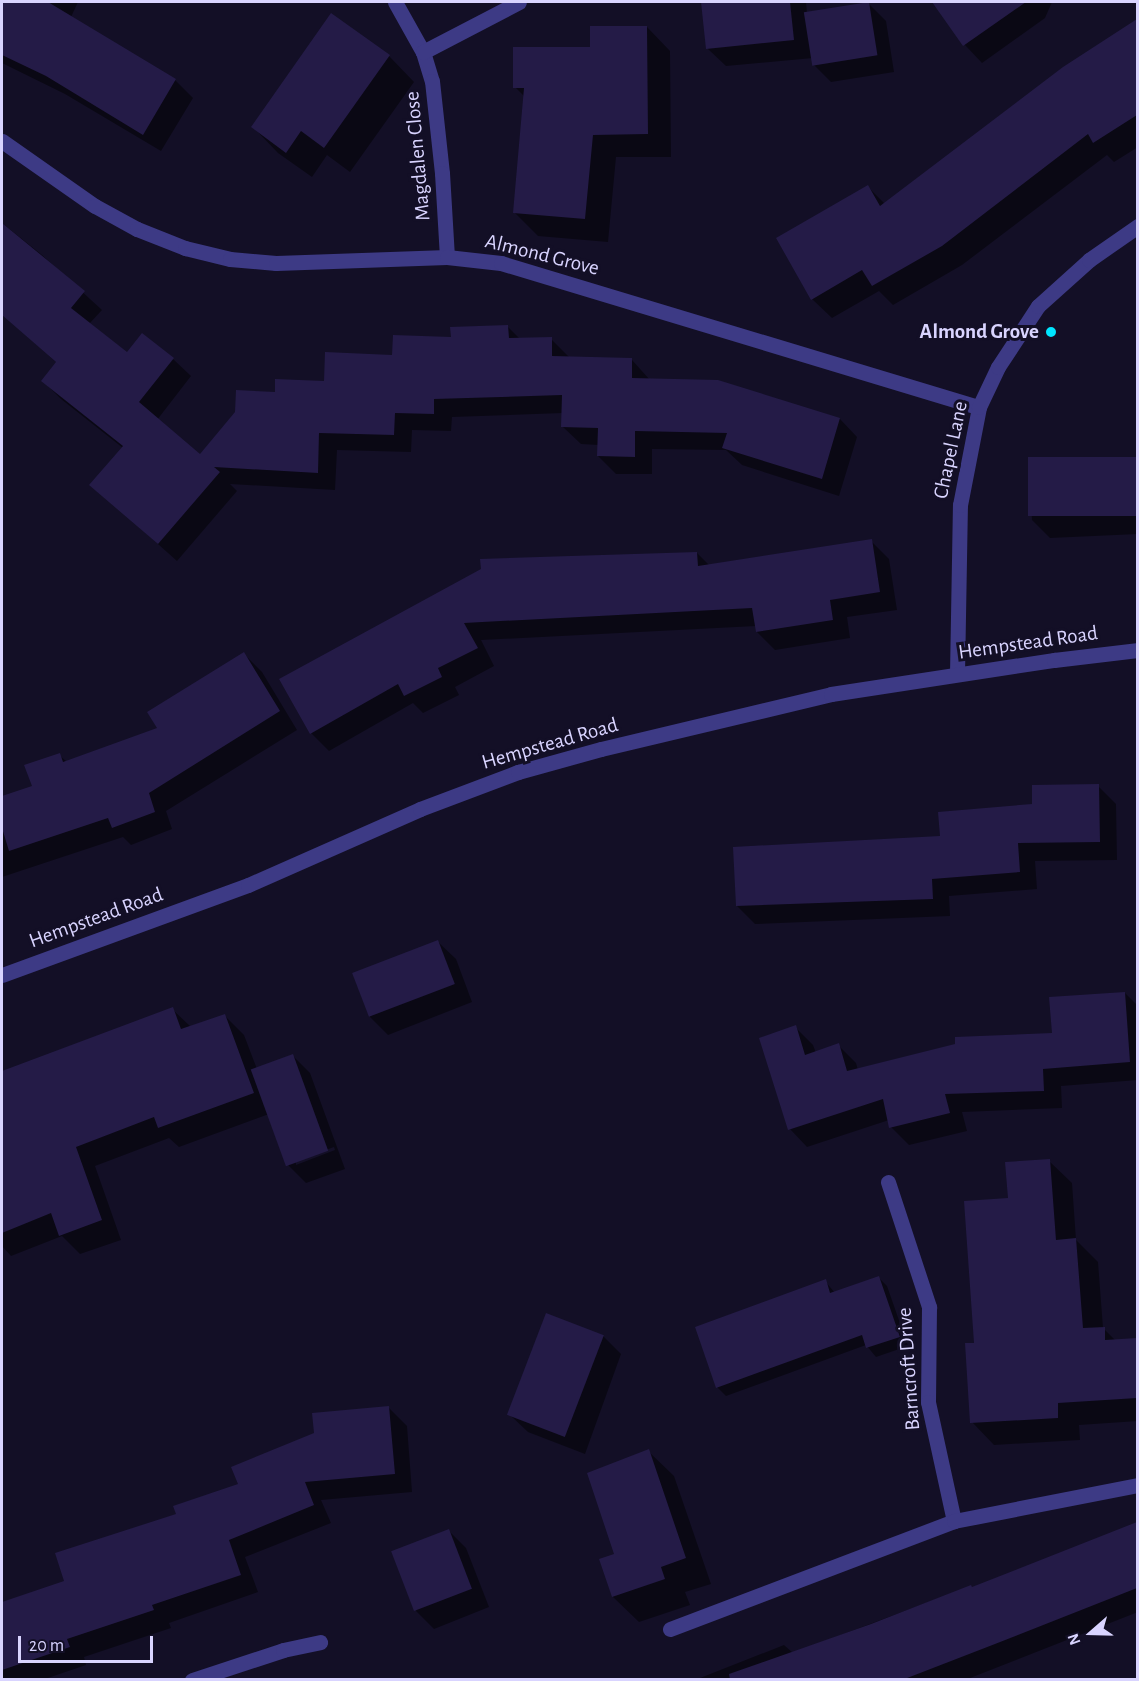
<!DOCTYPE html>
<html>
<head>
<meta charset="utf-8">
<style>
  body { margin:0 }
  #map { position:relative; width:1139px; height:1681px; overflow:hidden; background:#130f26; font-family:"Alegreya Sans",sans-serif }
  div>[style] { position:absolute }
  .shadow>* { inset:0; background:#0007 }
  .building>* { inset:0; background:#241b47; transform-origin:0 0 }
  .minor>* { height:15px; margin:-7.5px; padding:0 7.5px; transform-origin:7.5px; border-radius:7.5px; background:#3d3a85 }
  .dots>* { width:16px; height:16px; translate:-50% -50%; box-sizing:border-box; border:3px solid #130f26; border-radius:50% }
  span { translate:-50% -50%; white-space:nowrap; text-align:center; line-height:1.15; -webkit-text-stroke:6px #130f26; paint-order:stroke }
  .street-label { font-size:21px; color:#d9d4ff }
  .poi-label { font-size:21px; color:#d9d4ff; font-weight:700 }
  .right { translate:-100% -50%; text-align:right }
  .frame { position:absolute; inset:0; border:3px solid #d9d4ff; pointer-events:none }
  .north { position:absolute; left:1061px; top:1603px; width:60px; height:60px; -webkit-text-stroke:4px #130f26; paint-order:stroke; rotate:250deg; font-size:16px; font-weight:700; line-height:24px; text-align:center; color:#d9d4ff }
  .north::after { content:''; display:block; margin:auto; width:21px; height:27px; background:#d9d4ff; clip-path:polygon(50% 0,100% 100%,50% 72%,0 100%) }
  .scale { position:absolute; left:18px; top:1636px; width:135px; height:27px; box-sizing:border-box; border:3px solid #d9d4ff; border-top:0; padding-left:8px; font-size:18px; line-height:21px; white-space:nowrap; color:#d9d4ff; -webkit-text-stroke:4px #130f26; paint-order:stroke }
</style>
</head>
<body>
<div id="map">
  <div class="shadow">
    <i style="clip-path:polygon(2px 2px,78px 2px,71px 17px,175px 80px,193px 98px,161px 151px,65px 94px,2px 63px)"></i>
    <i style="clip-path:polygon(703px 2px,806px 2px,807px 13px,868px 3px,886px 21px,894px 72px,831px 82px,813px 64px,813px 58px,726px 66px,708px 49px)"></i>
    <i style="clip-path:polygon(934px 2px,1052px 2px,1045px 18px,982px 63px,965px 45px)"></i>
    <i style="clip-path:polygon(1138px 22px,1138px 147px,1114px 162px,1107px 155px,962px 265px,893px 305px,879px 291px,832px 318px,812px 299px,868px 187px,885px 204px)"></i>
    <i style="clip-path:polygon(647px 27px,670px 51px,671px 157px,616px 157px,608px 242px,538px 236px,515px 213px,525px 97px,515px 87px,591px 48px)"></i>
    <i style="clip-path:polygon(389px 56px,414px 82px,350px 172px,327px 155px,312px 177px,278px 153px,253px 127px)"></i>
    <i style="clip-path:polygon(2px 223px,42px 255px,102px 310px,89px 324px,127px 354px,173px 359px,191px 376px,157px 420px,200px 456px,276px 393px,325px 383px,394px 357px,452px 338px,508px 327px,520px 339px,551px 339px,569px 357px,632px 360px,650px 380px,718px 382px,840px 419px,857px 437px,839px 496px,742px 465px,726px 450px,652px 449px,652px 474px,616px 474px,598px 456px,599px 445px,581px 444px,563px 427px,563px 413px,452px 417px,451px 431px,412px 430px,411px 452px,337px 450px,335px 490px,230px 484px,237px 491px,177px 561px,92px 485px,123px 448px,61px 399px,43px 381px,57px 363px,2px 314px,4px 301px,2px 299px)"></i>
    <i style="clip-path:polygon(1138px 458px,1138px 534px,1050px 538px,1032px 520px,1029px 463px)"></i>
    <i style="clip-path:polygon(871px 541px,889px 559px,897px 610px,847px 617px,850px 638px,775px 650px,757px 632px,756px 626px,481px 640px,494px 666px,455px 687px,459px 695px,423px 713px,413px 703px,329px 751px,311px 733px,482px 570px,697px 553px,709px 565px)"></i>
    <i style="clip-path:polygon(244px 654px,262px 672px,297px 730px,166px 811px,172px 829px,131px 845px,123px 837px,2px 877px,2px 798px,34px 787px,59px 755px,67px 762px,160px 729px)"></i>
    <i style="clip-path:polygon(1098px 786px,1116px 804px,1117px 860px,1035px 861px,1037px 889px,949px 896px,950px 916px,755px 924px,737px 906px)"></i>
    <i style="clip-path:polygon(438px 942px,456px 959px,472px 1002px,388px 1035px,370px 1017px,354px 975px)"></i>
    <i style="clip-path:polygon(1125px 993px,1138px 1006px,1138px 1080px,1061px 1086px,1062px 1108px,962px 1112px,967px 1131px,909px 1145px,891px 1127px,889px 1120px,807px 1147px,790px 1129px,795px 1027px,813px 1045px,816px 1053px,838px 1045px,856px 1063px,858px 1070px,1054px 1034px)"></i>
    <i style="clip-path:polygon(evenodd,172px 1009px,191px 1027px,225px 1016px,244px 1035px,257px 1069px,292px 1055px,310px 1073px,345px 1169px,306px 1183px,288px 1165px,269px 1114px,179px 1147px,169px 1138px,95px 1166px,121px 1240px,80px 1254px,62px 1236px,11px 1256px,2px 1246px,2px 1072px,172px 1009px,334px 1147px,335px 1150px,296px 1165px,296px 1161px,334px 1147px)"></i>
    <i style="clip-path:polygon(1049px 1161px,1072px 1183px,1076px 1240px,1098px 1262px,1103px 1328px,1116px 1341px,1138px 1339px,1138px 1421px,1079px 1425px,1080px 1440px,994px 1445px,972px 1422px,975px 1344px,1010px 1199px)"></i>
    <i style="clip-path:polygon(879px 1278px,887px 1286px,908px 1346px,876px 1357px,866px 1345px,726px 1396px,717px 1387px,825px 1281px,835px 1293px)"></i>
    <i style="clip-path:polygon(603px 1336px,621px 1354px,585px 1454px,528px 1432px,510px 1415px)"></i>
    <i style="clip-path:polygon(389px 1408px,407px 1426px,412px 1492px,321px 1500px,331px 1523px,245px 1557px,258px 1592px,169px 1623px,171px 1628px,84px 1657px,86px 1665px,42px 1680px,2px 1680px,2px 1603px,65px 1582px,178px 1515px)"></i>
    <i style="clip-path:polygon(648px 1451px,674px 1476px,711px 1584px,685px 1592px,690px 1605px,639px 1622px,613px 1597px,616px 1555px)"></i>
    <i style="clip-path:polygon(1138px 1524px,1138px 1612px,965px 1680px,695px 1680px,784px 1645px,793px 1653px,971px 1586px,973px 1588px)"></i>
    <i style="clip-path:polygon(448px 1530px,466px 1548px,489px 1607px,434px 1629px,416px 1611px)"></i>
  </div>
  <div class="building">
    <i style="clip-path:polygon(2px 2px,48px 2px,176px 79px,143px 135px,46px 76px,2px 55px)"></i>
    <i style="clip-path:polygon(701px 2px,790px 2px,794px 40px,706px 49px)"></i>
    <i style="left:869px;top:2px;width:54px;height:66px;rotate:81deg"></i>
    <i style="clip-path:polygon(932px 2px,1026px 2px,963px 46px)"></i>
    <i style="clip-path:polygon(331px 13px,390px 55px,324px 148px,301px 131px,286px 153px,251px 127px)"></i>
    <i style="clip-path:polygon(1137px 19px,1137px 115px,1093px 143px,1088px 134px,942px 246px,872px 286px,862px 270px,811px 300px,776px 238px,868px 185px,880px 206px,1063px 67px)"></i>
    <i style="clip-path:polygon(590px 26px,647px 26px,648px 134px,593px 135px,585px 219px,513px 213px,524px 88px,513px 88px,513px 47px,590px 47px)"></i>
    <i style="clip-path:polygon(2px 223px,85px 291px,71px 308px,127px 352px,142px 333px,174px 358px,139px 402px,200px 454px,235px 412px,236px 390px,275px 392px,275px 379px,324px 381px,325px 352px,392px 355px,393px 335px,451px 337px,450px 327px,508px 325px,509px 338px,552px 337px,552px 356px,632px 358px,632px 378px,718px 380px,840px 418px,822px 479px,722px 448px,727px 433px,635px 431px,635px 457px,597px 456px,598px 428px,561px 427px,562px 395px,434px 399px,434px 414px,395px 413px,394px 435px,319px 433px,318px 473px,214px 467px,220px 472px,158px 544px,89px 485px,123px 446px,41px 381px,56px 362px,2px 315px)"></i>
    <i style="left:1137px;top:457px;width:59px;height:109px;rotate:90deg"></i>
    <i style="clip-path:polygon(872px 539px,880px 592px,830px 600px,833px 620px,756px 632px,752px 608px,464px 623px,478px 648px,438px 668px,442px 677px,404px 696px,398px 684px,310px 734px,279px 679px,481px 569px,480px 559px,697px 552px,698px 566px)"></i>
    <i style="clip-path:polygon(244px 652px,280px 711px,149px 793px,155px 812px,112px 828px,108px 818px,9px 851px,2px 828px,2px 796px,32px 786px,24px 765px,60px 753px,63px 762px,157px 728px,147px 712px)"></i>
    <i style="clip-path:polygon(1099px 784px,1100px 842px,1018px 843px,1020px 872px,932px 879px,933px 899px,736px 906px,733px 847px,940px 836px,938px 812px,1032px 804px,1032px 785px)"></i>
    <i style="left:438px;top:940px;width:47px;height:92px;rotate:69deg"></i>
    <i style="clip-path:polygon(1125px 992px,1130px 1062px,1043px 1069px,1044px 1091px,945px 1094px,950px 1113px,889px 1128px,883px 1099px,788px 1130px,759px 1038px,796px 1025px,805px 1055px,839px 1043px,847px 1071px,955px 1044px,955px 1037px,1052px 1033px,1049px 997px)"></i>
    <i style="clip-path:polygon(173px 1007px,181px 1029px,225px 1014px,254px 1093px,158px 1128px,154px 1117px,76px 1147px,102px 1220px,59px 1236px,51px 1213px,2px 1233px,2px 1071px)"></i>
    <i style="left:293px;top:1054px;width:103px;height:45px;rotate:70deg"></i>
    <i style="clip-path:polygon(1050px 1159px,1056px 1240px,1076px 1238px,1083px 1328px,1105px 1327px,1105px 1340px,1137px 1338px,1137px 1398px,1058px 1403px,1058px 1418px,970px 1423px,965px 1343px,974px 1343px,964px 1201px,1008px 1198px,1005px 1162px)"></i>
    <i style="clip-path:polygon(879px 1276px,900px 1337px,866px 1348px,862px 1335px,716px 1388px,695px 1327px,826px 1279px,830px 1293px)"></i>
    <i style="left:546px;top:1313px;width:62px;height:109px;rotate:21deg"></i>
    <i style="clip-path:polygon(389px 1406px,395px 1474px,305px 1482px,314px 1505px,229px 1540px,241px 1575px,152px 1605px,154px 1610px,67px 1639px,70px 1647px,2px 1670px,2px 1602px,64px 1581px,55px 1553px,176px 1514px,173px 1506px,238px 1484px,231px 1467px,314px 1433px,312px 1413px)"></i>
    <i style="clip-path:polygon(649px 1449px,686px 1558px,661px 1567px,665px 1579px,612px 1597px,599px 1559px,614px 1554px,587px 1473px)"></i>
    <i style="clip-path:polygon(1137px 1522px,1137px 1588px,995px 1644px,902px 1680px,730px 1680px,729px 1674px,871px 1624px,971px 1585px,972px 1587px)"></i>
    <i style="left:449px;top:1529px;width:64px;height:62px;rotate:69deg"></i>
  </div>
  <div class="minor">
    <i style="left:395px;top:2px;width:57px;rotate:60.8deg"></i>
    <i style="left:423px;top:52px;width:30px;rotate:73deg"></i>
    <i style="left:432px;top:81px;width:93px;rotate:83.8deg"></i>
    <i style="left:442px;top:173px;width:84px;rotate:86.6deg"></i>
    <i style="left:423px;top:52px;width:108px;rotate:-27.5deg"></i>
    <i style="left:2px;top:141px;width:113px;rotate:35deg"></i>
    <i style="left:95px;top:206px;width:48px;rotate:28.7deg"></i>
    <i style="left:137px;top:229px;width:52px;rotate:21.6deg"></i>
    <i style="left:185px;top:248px;width:46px;rotate:13.7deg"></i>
    <i style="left:230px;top:259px;width:46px;rotate:5deg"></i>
    <i style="left:276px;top:263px;width:171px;rotate:-2deg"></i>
    <i style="left:447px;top:257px;width:54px;rotate:6.3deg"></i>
    <i style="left:501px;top:263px;width:499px;rotate:16.8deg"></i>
    <i style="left:957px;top:674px;width:169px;rotate:-89deg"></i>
    <i style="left:960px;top:505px;width:100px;rotate:-79deg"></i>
    <i style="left:979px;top:407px;width:44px;rotate:-64.6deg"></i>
    <i style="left:998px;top:367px;width:73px;rotate:-56.7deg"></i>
    <i style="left:1038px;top:306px;width:69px;rotate:-42deg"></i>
    <i style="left:1089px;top:260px;width:60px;rotate:-34.8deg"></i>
    <i style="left:2px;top:975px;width:262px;rotate:-20.1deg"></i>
    <i style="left:248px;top:885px;width:188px;rotate:-23.8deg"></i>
    <i style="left:420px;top:809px;width:105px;rotate:-20.7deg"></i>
    <i style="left:518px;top:772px;width:86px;rotate:-15.5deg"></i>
    <i style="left:601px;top:749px;width:236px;rotate:-13.4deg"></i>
    <i style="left:831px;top:694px;width:226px;rotate:-8.7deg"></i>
    <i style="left:1054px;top:660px;width:85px;rotate:-6.8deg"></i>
    <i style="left:888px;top:1182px;width:132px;rotate:71.8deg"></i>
    <i style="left:929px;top:1307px;width:95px;rotate:90.6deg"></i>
    <i style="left:928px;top:1402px;width:122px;rotate:77.7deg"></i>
    <i style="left:670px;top:1629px;width:304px;rotate:-20.8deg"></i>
    <i style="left:954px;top:1521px;width:187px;rotate:-11.1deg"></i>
    <i style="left:192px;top:1680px;width:96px;rotate:-18.2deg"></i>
    <i style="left:283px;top:1650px;width:38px;rotate:-12deg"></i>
  </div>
  <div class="dots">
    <i style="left:1051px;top:332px;background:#00e5ff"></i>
  </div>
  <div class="street-label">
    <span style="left:418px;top:156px;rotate:-95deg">Magdalen Close</span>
    <span style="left:542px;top:255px;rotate:14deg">Almond Grove</span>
    <span style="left:951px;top:450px;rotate:-78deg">Chapel Lane</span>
    <span style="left:1028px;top:643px;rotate:-8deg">Hempstead Road</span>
    <span style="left:550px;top:744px;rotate:-16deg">Hempstead Road</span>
    <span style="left:96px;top:918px;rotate:-20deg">Hempstead Road</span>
    <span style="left:909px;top:1369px;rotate:-94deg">Barncroft Drive</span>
  </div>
  <div class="poi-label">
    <span class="right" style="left:1039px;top:332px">Almond Grove</span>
  </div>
  <div class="frame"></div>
  <div class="north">N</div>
  <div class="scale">20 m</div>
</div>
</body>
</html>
